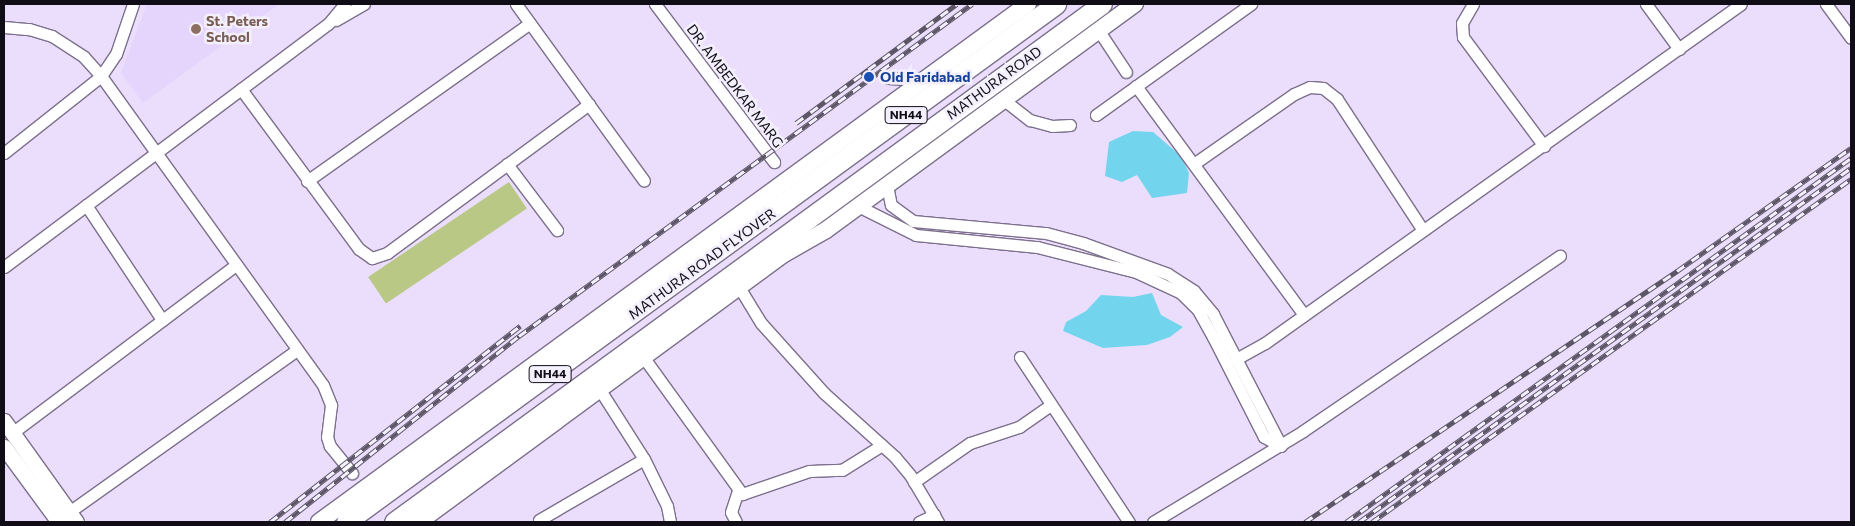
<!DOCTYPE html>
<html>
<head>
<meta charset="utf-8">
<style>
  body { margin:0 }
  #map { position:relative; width:1855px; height:526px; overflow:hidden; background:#ebdefd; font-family:Commissioner,sans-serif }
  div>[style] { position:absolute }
  .built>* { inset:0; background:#e5d4fb }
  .green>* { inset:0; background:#bac885; transform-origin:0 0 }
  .water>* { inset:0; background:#72d5ed }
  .roads { filter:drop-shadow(1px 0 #7c708c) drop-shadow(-1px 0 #7c708c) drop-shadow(0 1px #7c708c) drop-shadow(0 -1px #7c708c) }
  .minor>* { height:11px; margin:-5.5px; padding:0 5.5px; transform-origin:5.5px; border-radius:5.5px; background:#fff }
  .tertiary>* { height:15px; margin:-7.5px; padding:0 7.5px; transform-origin:7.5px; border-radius:7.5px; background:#fff }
  .secondary>* { height:16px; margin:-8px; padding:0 8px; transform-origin:8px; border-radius:8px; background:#fff }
  .trunk>* { height:19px; margin:-9.5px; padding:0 9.5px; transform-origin:9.5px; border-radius:9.5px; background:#fff }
  .rail>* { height:5px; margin-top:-2.5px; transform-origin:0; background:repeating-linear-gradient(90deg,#f4effc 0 9px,#5d5667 0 18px); box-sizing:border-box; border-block:1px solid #5d5667 }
  .dots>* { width:14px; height:14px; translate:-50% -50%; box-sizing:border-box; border:2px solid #f4effc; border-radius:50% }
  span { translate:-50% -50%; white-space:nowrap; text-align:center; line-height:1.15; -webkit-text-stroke:5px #f4effc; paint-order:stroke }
  .shield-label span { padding:1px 4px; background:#f4effc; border:1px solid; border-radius:4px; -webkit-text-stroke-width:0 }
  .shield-label { font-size:12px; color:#110d17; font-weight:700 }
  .education-label { font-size:14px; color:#785e54; font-weight:700 }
  .left { translate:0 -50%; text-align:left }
  .transit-label { font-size:14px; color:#164399; font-weight:700 }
  .street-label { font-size:14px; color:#110d17 }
  .frame { position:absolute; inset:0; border:5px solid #110d17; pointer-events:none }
</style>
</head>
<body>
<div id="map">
  <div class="built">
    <i style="clip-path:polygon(147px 4px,279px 4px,143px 103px,121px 73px)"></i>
  </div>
  <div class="green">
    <i style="left:509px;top:182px;width:32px;height:170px;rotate:56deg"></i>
  </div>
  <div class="water">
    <i style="clip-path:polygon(1133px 131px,1153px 132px,1181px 156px,1189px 173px,1187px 193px,1152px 198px,1137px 175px,1122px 182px,1105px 176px,1109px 142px)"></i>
    <i style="clip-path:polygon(1152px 293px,1161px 315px,1183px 327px,1170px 337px,1147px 345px,1103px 348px,1063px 331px,1066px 322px,1086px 311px,1101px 295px,1133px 297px)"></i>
  </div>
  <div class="roads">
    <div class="minor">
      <i style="left:516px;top:4px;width:218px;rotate:54.1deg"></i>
      <i style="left:655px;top:4px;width:198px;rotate:53deg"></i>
      <i style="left:1473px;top:4px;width:22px;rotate:120deg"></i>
      <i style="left:1462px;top:23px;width:14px;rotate:86deg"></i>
      <i style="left:1463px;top:37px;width:136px;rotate:53.4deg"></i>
      <i style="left:1646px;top:4px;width:56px;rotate:53.7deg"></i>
      <i style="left:1826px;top:4px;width:42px;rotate:53.7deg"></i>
      <i style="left:336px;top:20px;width:32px;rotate:-30deg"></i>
      <i style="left:4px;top:27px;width:25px;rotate:5deg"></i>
      <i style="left:29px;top:29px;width:24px;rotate:17deg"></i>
      <i style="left:52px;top:36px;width:38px;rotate:33deg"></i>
      <i style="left:84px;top:57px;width:25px;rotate:48deg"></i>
      <i style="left:101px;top:76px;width:380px;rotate:54.3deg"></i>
      <i style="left:323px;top:385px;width:22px;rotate:68deg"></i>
      <i style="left:331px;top:405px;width:32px;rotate:97deg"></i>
      <i style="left:327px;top:437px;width:9px;rotate:72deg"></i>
      <i style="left:330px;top:446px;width:35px;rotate:51deg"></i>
      <i style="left:1099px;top:31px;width:49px;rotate:56.6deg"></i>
      <i style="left:888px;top:78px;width:35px;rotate:3deg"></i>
      <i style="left:1136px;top:86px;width:284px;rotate:53.7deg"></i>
      <i style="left:241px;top:89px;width:199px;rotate:53.6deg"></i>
      <i style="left:359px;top:249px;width:16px;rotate:35deg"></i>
      <i style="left:372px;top:258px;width:16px;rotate:-18deg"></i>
      <i style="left:387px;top:253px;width:251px;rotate:-36.4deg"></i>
      <i style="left:1004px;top:100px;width:33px;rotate:38deg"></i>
      <i style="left:1030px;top:120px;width:23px;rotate:15deg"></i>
      <i style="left:1052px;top:126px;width:18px;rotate:-3deg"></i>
      <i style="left:1096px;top:115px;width:191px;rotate:-35.6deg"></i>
      <i style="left:4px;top:153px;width:124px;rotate:-38.4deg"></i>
      <i style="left:101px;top:76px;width:27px;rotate:-56deg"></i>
      <i style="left:116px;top:54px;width:53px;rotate:-71.2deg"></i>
      <i style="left:1195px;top:163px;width:121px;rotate:-34.9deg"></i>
      <i style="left:1294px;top:94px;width:17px;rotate:-24deg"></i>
      <i style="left:1310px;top:87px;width:13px;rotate:4deg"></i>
      <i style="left:1323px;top:88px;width:18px;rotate:38deg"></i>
      <i style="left:1337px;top:99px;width:155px;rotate:56.8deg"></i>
      <i style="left:507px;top:164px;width:83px;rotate:52.9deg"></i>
      <i style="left:307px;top:181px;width:273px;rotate:-35.3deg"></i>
      <i style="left:887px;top:185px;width:20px;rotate:79deg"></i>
      <i style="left:891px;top:205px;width:27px;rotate:36deg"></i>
      <i style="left:913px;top:221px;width:134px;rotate:5.2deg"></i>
      <i style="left:1046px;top:233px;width:38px;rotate:15deg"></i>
      <i style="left:1083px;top:243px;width:90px;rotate:20deg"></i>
      <i style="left:1168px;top:274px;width:31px;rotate:33deg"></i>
      <i style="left:1194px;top:291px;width:30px;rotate:50deg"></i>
      <i style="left:1213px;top:314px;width:148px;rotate:62.7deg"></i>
      <i style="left:86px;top:205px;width:138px;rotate:56.5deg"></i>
      <i style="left:858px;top:206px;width:65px;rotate:26.6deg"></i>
      <i style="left:916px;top:235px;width:122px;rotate:5.7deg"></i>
      <i style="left:1037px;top:247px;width:102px;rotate:14.2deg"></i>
      <i style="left:1136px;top:272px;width:50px;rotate:25deg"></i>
      <i style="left:1181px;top:293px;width:24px;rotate:45deg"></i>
      <i style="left:1198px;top:310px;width:31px;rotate:61deg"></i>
      <i style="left:1213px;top:337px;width:112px;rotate:63deg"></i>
      <i style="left:1264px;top:437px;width:19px;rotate:28deg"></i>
      <i style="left:4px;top:267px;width:405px;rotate:-36.9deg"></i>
      <i style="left:328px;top:24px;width:26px;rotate:-50deg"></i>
      <i style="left:739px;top:287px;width:42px;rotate:58.6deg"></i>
      <i style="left:761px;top:323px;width:94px;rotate:48deg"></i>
      <i style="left:824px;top:393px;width:96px;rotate:42deg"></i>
      <i style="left:895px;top:457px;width:23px;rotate:50deg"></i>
      <i style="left:910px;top:475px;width:55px;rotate:59.2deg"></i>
      <i style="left:1020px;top:357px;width:198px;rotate:56.6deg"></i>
      <i style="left:644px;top:358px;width:168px;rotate:54.2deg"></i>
      <i style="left:742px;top:494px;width:71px;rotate:-18.9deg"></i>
      <i style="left:809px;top:471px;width:33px;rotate:-2deg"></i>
      <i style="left:842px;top:470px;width:47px;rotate:-32deg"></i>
      <i style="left:1236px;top:359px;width:33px;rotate:-29deg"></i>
      <i style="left:1265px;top:343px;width:584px;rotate:-35.46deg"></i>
      <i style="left:600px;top:390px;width:82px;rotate:57.5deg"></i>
      <i style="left:644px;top:459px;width:52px;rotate:63.9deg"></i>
      <i style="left:667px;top:506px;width:16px;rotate:79deg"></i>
      <i style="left:12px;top:433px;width:280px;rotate:-36.9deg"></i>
      <i style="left:914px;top:482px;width:68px;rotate:-34.9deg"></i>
      <i style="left:970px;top:443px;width:52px;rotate:-18.1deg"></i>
      <i style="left:1019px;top:427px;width:39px;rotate:-35deg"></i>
      <i style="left:69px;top:512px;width:280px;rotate:-35.4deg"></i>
      <i style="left:539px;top:520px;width:121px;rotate:-30.2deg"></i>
      <i style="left:736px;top:522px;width:11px;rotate:-117deg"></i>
      <i style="left:731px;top:512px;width:22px;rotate:-72deg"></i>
      <i style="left:919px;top:522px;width:17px;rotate:-25deg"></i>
      <i style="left:1153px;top:522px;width:175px;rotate:-31.2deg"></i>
      <i style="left:1303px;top:431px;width:311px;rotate:-34.3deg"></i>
    </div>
    <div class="tertiary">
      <i style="left:4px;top:421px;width:124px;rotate:54.5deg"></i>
      <i style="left:4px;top:447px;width:93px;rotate:53.7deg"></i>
    </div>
    <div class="secondary">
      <i style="left:319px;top:522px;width:878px;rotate:-36.15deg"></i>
      <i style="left:419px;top:522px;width:453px;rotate:-36.3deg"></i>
      <i style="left:784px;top:254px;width:48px;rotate:-29.7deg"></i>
      <i style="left:826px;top:230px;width:383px;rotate:-36.2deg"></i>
    </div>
    <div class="trunk">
      <i style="left:346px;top:522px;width:879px;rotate:-36.11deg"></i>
      <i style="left:394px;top:522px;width:877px;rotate:-36.19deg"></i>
    </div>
  </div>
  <div class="rail">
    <i style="left:796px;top:123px;width:200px;rotate:-36.5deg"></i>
    <i style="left:270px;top:522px;width:318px;rotate:-38.1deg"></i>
    <i style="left:285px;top:522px;width:299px;rotate:-38.5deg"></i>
    <i style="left:519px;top:336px;width:562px;rotate:-36.24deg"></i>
    <i style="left:1305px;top:522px;width:449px;rotate:-34deg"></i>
    <i style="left:1677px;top:271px;width:213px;rotate:-35.3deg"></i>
    <i style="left:1346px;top:522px;width:623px;rotate:-35.78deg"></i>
    <i style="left:1359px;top:522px;width:606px;rotate:-35.74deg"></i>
    <i style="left:1372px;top:522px;width:589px;rotate:-35.61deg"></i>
  </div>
  <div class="dots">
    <i style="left:196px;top:29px;background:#8d6e63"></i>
    <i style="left:869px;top:77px;background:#1a4fb4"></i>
  </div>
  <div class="shield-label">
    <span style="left:906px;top:115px">NH44</span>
    <span style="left:550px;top:374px">NH44</span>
  </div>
  <div class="education-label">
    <span class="left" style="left:206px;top:29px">St. Peters<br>School</span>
  </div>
  <div class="transit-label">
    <span class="left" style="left:880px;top:77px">Old Faridabad</span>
  </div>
  <div class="street-label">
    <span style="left:994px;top:83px;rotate:-36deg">MATHURA ROAD</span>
    <span style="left:735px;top:86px;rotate:53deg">DR. AMBEDKAR MARG</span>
    <span style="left:702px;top:264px;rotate:-36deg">MATHURA ROAD FLYOVER</span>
  </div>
  <div class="frame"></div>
</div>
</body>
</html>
